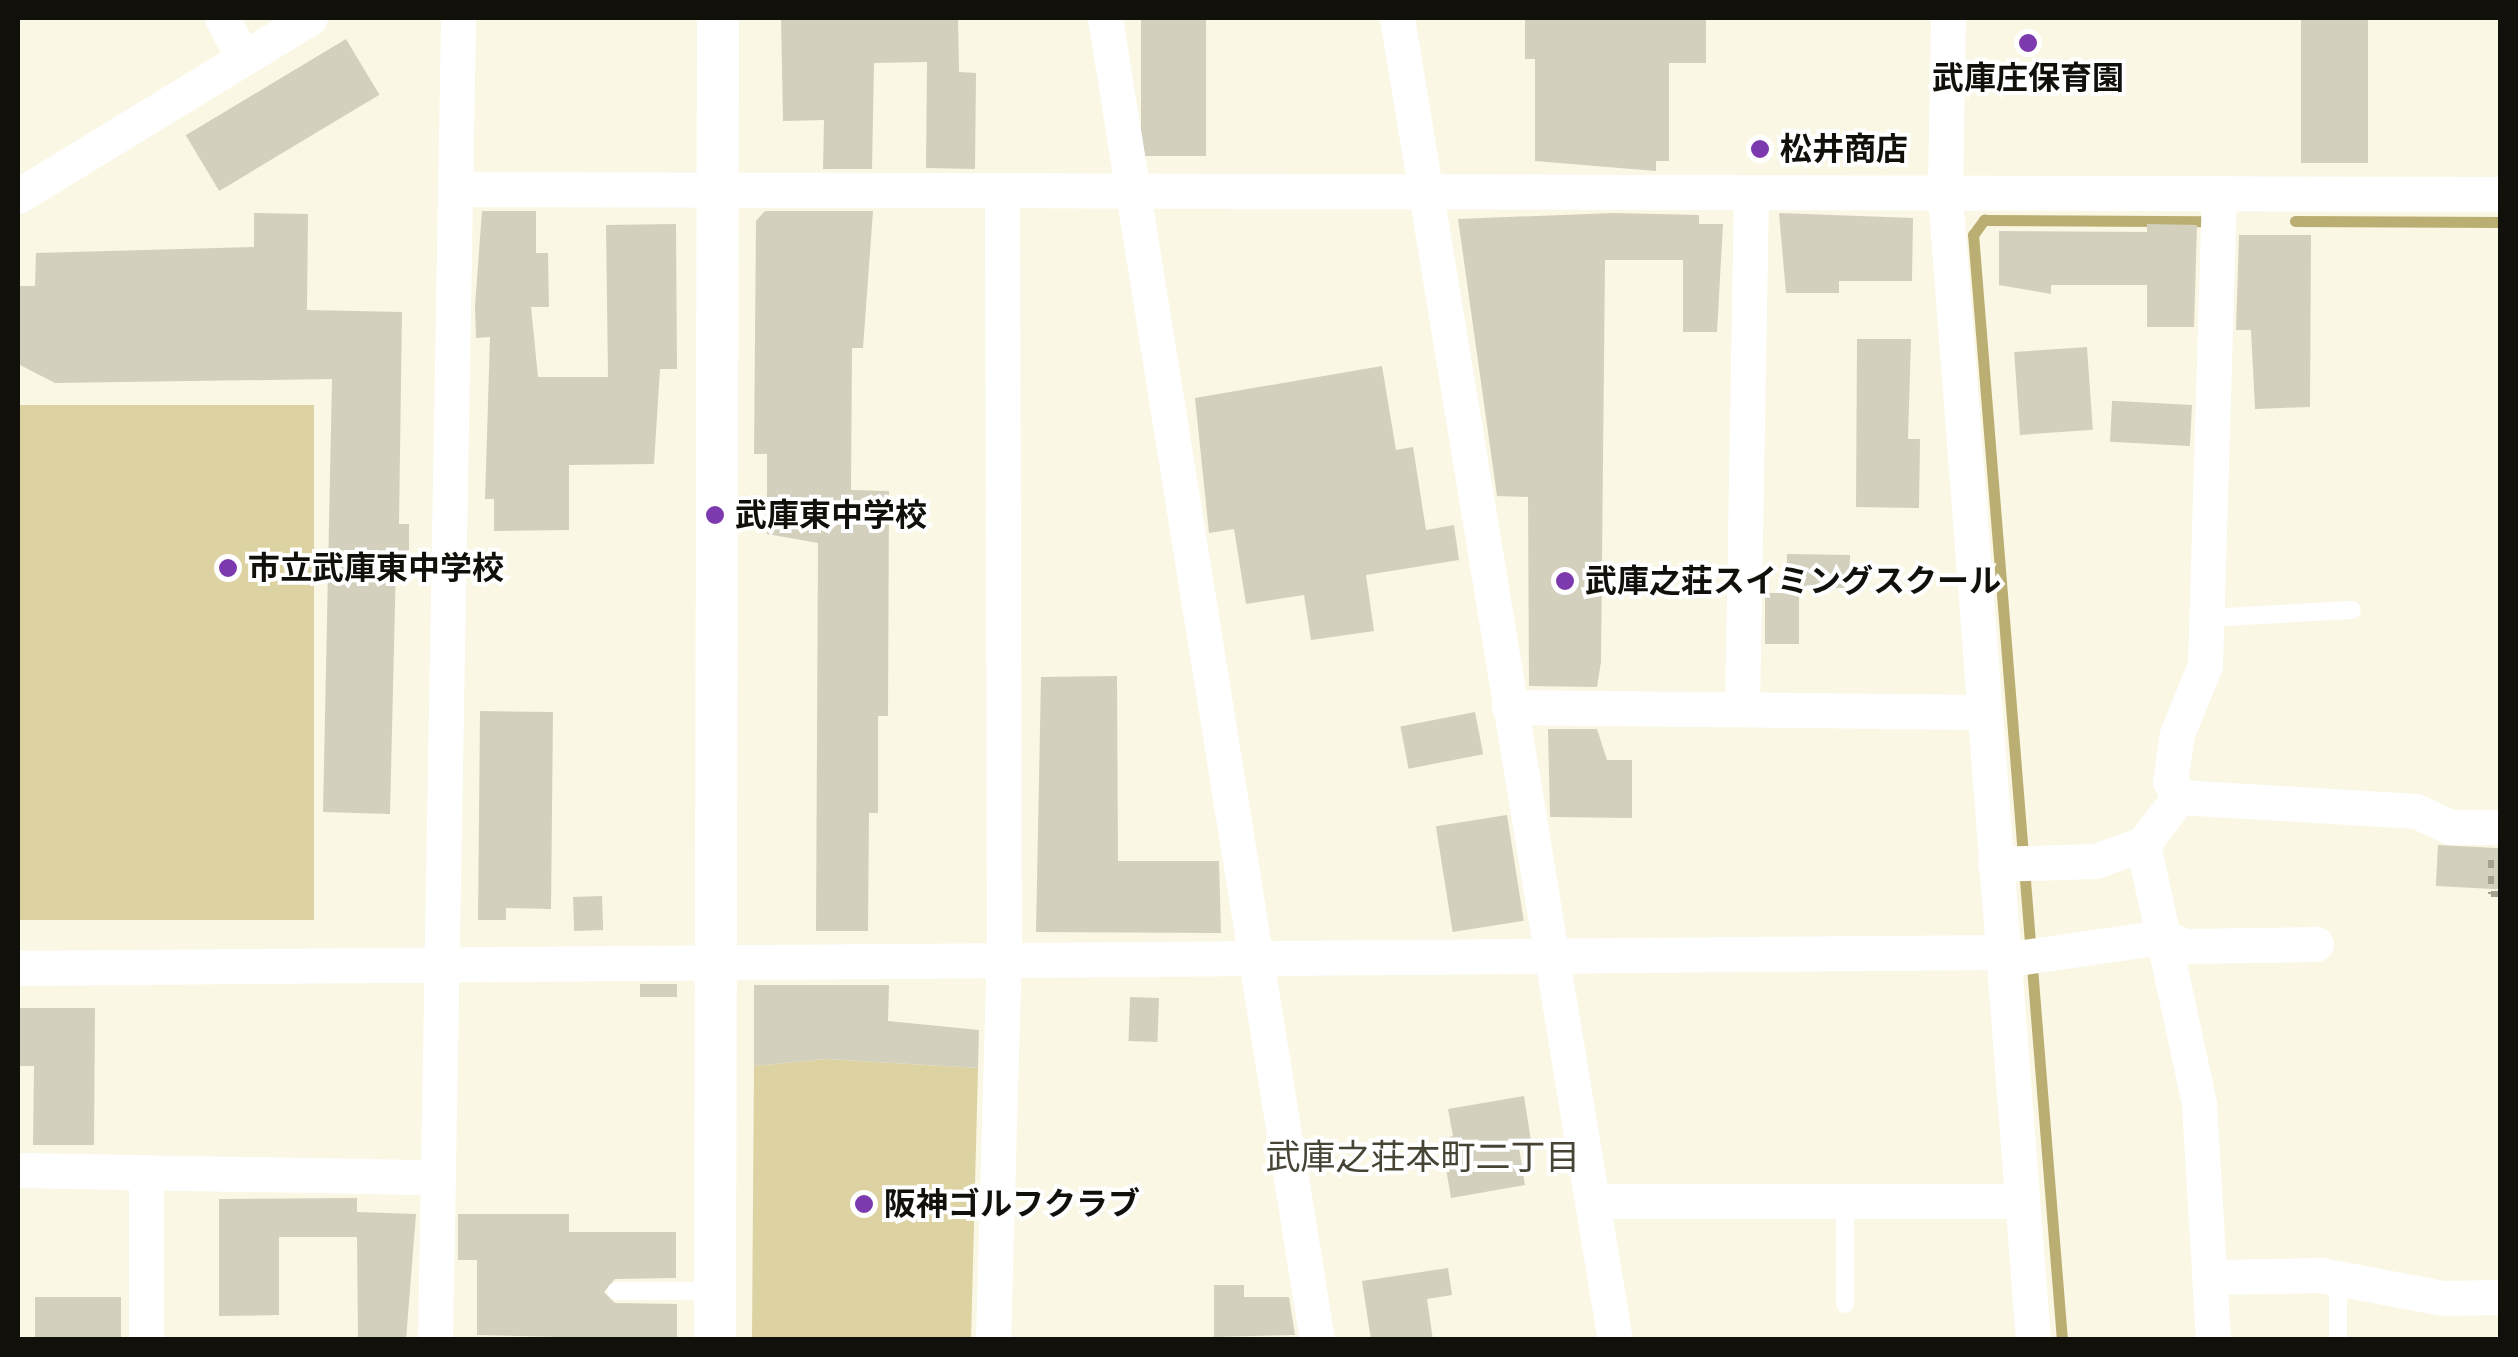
<!DOCTYPE html>
<html>
<head>
<meta charset="utf-8">
<style>
  body { margin:0 }
  #map { position:relative; width:2518px; height:1357px; overflow:hidden; background:#faf7e4; font-family:Helvetica,"Noto Sans JP",sans-serif }
  div>[style] { position:absolute }
  .green>* { inset:0; background:#dcd2a2; transform-origin:0 0 }
  .stream>* { height:11px; margin:-5.5px; padding:0 5.5px; transform-origin:5.5px; border-radius:5.5px; background:#bbae73 }
  .building>* { inset:0; background:#d3d0bd; transform-origin:0 0 }
  .path>* { height:6px; margin-top:-3px; transform-origin:0; background:repeating-linear-gradient(90deg,#a5a294 0 8px,transparent 0 16px) }
  .service>* { height:18px; margin:-9px; padding:0 9px; transform-origin:9px; border-radius:9px; background:#fff }
  .minor>* { height:35px; margin:-17.5px; padding:0 17.5px; transform-origin:17.5px; border-radius:17.5px; background:#fff }
  .tertiary>* { height:42px; margin:-21px; padding:0 21px; transform-origin:21px; border-radius:21px; background:#fff }
  .dots>* { width:28px; height:28px; translate:-50% -50%; box-sizing:border-box; border:5px solid #fff; border-radius:50% }
  span { translate:-50% -50%; white-space:nowrap; text-align:center; line-height:1.15; -webkit-text-stroke:8px #fff; paint-order:stroke }
  .poi-label { font-size:32px; color:#12100a; font-weight:700 }
  .left { translate:0 -50%; text-align:left }
  .neighbourhood-label { font-size:35px; color:#474435 }
  .frame { position:absolute; inset:0; border:20px solid #12100a; pointer-events:none }
</style>
</head>
<body>
<div id="map">
  <div class="green">
    <i style="left:314px;top:405px;width:515px;height:296px;rotate:90deg"></i>
    <i style="clip-path:polygon(825px 1059px,978px 1068px,971px 1339px,752px 1340px,754px 1066px)"></i>
  </div>
  <div class="stream">
    <i style="left:2295px;top:221px;width:205px;rotate:0.3deg"></i>
    <i style="left:2062px;top:1340px;width:1109px;rotate:-94.6deg"></i>
    <i style="left:1973px;top:235px;width:19px;rotate:-54deg"></i>
    <i style="left:1984px;top:220px;width:217px;rotate:0.3deg"></i>
  </div>
  <div class="building">
    <i style="clip-path:polygon(781px 18px,958px 18px,959px 72px,976px 73px,975px 169px,926px 168px,927px 62px,874px 63px,872px 169px,823px 169px,824px 120px,783px 121px)"></i>
    <i style="left:1141px;top:18px;width:65px;height:138px"></i>
    <i style="clip-path:polygon(1525px 18px,1706px 18px,1706px 63px,1669px 63px,1669px 161px,1656px 161px,1656px 171px,1535px 161px,1535px 59px,1525px 59px)"></i>
    <i style="left:2301px;top:18px;width:67px;height:145px"></i>
    <i style="left:346px;top:39px;width:65px;height:187px;rotate:59deg"></i>
    <i style="clip-path:polygon(482px 211px,536px 211px,536px 253px,548px 253px,549px 307px,531px 307px,538px 377px,608px 377px,606px 225px,676px 224px,677px 369px,660px 369px,654px 464px,569px 465px,569px 530px,494px 531px,494px 499px,485px 499px,490px 337px,476px 338px,475px 306px)"></i>
    <i style="clip-path:polygon(765px 211px,873px 211px,863px 348px,852px 348px,851px 490px,889px 491px,888px 716px,878px 716px,878px 813px,869px 813px,868px 931px,816px 931px,818px 543px,767px 534px,767px 454px,754px 454px,756px 221px)"></i>
    <i style="clip-path:polygon(254px 213px,308px 214px,307px 310px,402px 312px,399px 524px,409px 524px,409px 564px,396px 564px,390px 814px,323px 812px,332px 379px,55px 383px,18px 364px,18px 286px,35px 286px,36px 253px,254px 247px)"></i>
    <i style="clip-path:polygon(1613px 213px,1699px 215px,1699px 224px,1723px 224px,1717px 332px,1683px 332px,1683px 260px,1605px 260px,1601px 662px,1597px 687px,1529px 686px,1528px 497px,1497px 496px,1458px 219px)"></i>
    <i style="clip-path:polygon(1779px 213px,1913px 218px,1912px 281px,1839px 281px,1839px 293px,1786px 293px)"></i>
    <i style="clip-path:polygon(2147px 224px,2197px 225px,2194px 327px,2147px 327px,2147px 285px,2051px 285px,2051px 294px,1999px 285px,1999px 231px,2147px 232px)"></i>
    <i style="clip-path:polygon(2239px 235px,2311px 235px,2310px 407px,2255px 409px,2251px 330px,2236px 330px)"></i>
    <i style="clip-path:polygon(1857px 339px,1911px 339px,1908px 439px,1920px 439px,1919px 508px,1856px 507px)"></i>
    <i style="left:2087px;top:347px;width:83px;height:73px;rotate:86deg"></i>
    <i style="clip-path:polygon(1382px 366px,1396px 450px,1413px 447px,1426px 530px,1454px 525px,1459px 560px,1366px 575px,1374px 631px,1311px 640px,1304px 595px,1246px 604px,1234px 529px,1209px 533px,1195px 398px)"></i>
    <i style="left:2192px;top:405px;width:41px;height:80px;rotate:93deg"></i>
    <i style="left:1787px;top:554px;width:63px;height:33px;rotate:1deg"></i>
    <i style="left:1765px;top:593px;width:34px;height:51px"></i>
    <i style="clip-path:polygon(1117px 676px,1118px 861px,1219px 861px,1221px 933px,1036px 932px,1041px 677px)"></i>
    <i style="clip-path:polygon(480px 711px,553px 712px,551px 909px,506px 908px,506px 920px,478px 920px)"></i>
    <i style="left:1475px;top:712px;width:43px;height:76px;rotate:79deg"></i>
    <i style="clip-path:polygon(1548px 729px,1597px 729px,1607px 760px,1632px 760px,1632px 818px,1550px 817px)"></i>
    <i style="left:1507px;top:815px;width:107px;height:72px;rotate:81deg"></i>
    <i style="left:2438px;top:845px;width:62px;height:41px;rotate:3deg"></i>
    <i style="left:602px;top:896px;width:34px;height:29px;rotate:88deg"></i>
    <i style="left:640px;top:984px;width:37px;height:13px"></i>
    <i style="clip-path:polygon(754px 985px,889px 985px,888px 1021px,979px 1030px,978px 1068px,825px 1059px,754px 1066px)"></i>
    <i style="left:1130px;top:997px;width:29px;height:44px;rotate:2deg"></i>
    <i style="clip-path:polygon(18px 1008px,95px 1008px,94px 1145px,33px 1145px,34px 1066px,18px 1066px)"></i>
    <i style="clip-path:polygon(1524px 1096px,1531px 1141px,1518px 1142px,1525px 1185px,1451px 1198px,1441px 1139px,1453px 1136px,1448px 1109px)"></i>
    <i style="clip-path:polygon(357px 1198px,357px 1212px,416px 1214px,406px 1340px,358px 1340px,357px 1237px,279px 1237px,279px 1315px,219px 1316px,219px 1199px)"></i>
    <i style="clip-path:polygon(458px 1214px,569px 1214px,569px 1232px,676px 1232px,676px 1278px,615px 1279px,604px 1292px,615px 1303px,677px 1304px,677px 1340px,477px 1335px,477px 1260px,458px 1260px)"></i>
    <i style="clip-path:polygon(1448px 1268px,1452px 1295px,1427px 1299px,1433px 1340px,1371px 1340px,1362px 1281px)"></i>
    <i style="clip-path:polygon(1214px 1285px,1244px 1285px,1244px 1297px,1289px 1297px,1295px 1335px,1214px 1337px)"></i>
    <i style="left:35px;top:1297px;width:86px;height:43px"></i>
  </div>
  <div class="path">
    <i style="left:2491px;top:860px;width:34px;rotate:90deg"></i>
    <i style="left:2491px;top:894px;width:9px"></i>
  </div>
  <div class="service">
    <i style="left:2207px;top:618px;width:145px;rotate:-3.2deg"></i>
    <i style="left:1845px;top:1201px;width:103px;rotate:90deg"></i>
    <i style="left:2338px;top:1279px;width:61px;rotate:90deg"></i>
    <i style="left:616px;top:1291px;width:99px"></i>
  </div>
  <div class="minor">
    <i style="left:222px;top:18px;width:45px;rotate:62.3deg"></i>
    <i style="left:1105px;top:18px;width:1339px;rotate:80.89deg"></i>
    <i style="left:1397px;top:18px;width:1340px;rotate:80.64deg"></i>
    <i style="left:1948px;top:18px;width:177px;rotate:91deg"></i>
    <i style="left:1945px;top:195px;width:1148px;rotate:85.61deg"></i>
    <i style="left:455px;top:189px;width:2045px;rotate:0.14deg"></i>
    <i style="left:18px;top:196px;width:342px;rotate:-31.4deg"></i>
    <i style="left:1509px;top:707px;width:475px;rotate:0.6deg"></i>
    <i style="left:1742px;top:709px;width:515px;rotate:-89deg"></i>
    <i style="left:2179px;top:797px;width:18px;rotate:-119deg"></i>
    <i style="left:2170px;top:781px;width:48px;rotate:-81.5deg"></i>
    <i style="left:2177px;top:734px;width:74px;rotate:-67.9deg"></i>
    <i style="left:2205px;top:665px;width:470px;rotate:-88.3deg"></i>
    <i style="left:2143px;top:844px;width:266px;rotate:77.8deg"></i>
    <i style="left:2199px;top:1104px;width:236px;rotate:86.6deg"></i>
    <i style="left:1995px;top:864px;width:100px;rotate:-1.7deg"></i>
    <i style="left:2095px;top:861px;width:51px;rotate:-19.5deg"></i>
    <i style="left:2143px;top:844px;width:59px;rotate:-52.5deg"></i>
    <i style="left:2179px;top:797px;width:237px;rotate:3.4deg"></i>
    <i style="left:2416px;top:811px;width:38px;rotate:25deg"></i>
    <i style="left:2450px;top:827px;width:50px"></i>
    <i style="left:2003px;top:960px;width:161px;rotate:-8.2deg"></i>
    <i style="left:2162px;top:937px;width:25px;rotate:21deg"></i>
    <i style="left:2185px;top:946px;width:131px;rotate:-0.9deg"></i>
    <i style="left:18px;top:968px;width:1984px;rotate:-0.46deg"></i>
    <i style="left:18px;top:1170px;width:417px;rotate:1deg"></i>
    <i style="left:146px;top:1172px;width:168px;rotate:90deg"></i>
    <i style="left:1592px;top:1201px;width:429px"></i>
    <i style="left:2209px;top:1277px;width:112px;rotate:-1deg"></i>
    <i style="left:2321px;top:1275px;width:124px;rotate:10.7deg"></i>
    <i style="left:2443px;top:1298px;width:57px;rotate:-1deg"></i>
    <i style="left:435px;top:1340px;width:1322px;rotate:-89deg"></i>
    <i style="left:993px;top:1340px;width:382px;rotate:-88.4deg"></i>
    <i style="left:1004px;top:958px;width:767px;rotate:-90.15deg"></i>
  </div>
  <div class="tertiary">
    <i style="left:715px;top:1340px;width:1322px;rotate:-89.87deg"></i>
  </div>
  <div class="dots">
    <i style="left:2028px;top:43px;background:#7c3aae"></i>
    <i style="left:1760px;top:149px;background:#7c3aae"></i>
    <i style="left:715px;top:515px;background:#7c3aae"></i>
    <i style="left:228px;top:568px;background:#7c3aae"></i>
    <i style="left:1565px;top:581px;background:#7c3aae"></i>
    <i style="left:864px;top:1204px;background:#7c3aae"></i>
  </div>
  <div class="poi-label">
    <span style="left:2028px;top:78px">武庫庄保育園</span>
    <span class="left" style="left:1780px;top:149px">松井商店</span>
    <span class="left" style="left:735px;top:515px">武庫東中学校</span>
    <span class="left" style="left:248px;top:568px">市立武庫東中学校</span>
    <span class="left" style="left:1585px;top:581px">武庫之荘スイミングスクール</span>
    <span class="left" style="left:884px;top:1204px">阪神ゴルフクラブ</span>
  </div>
  <div class="neighbourhood-label">
    <span style="left:1423px;top:1157px">武庫之荘本町二丁目</span>
  </div>
  <div class="frame"></div>
</div>
</body>
</html>
